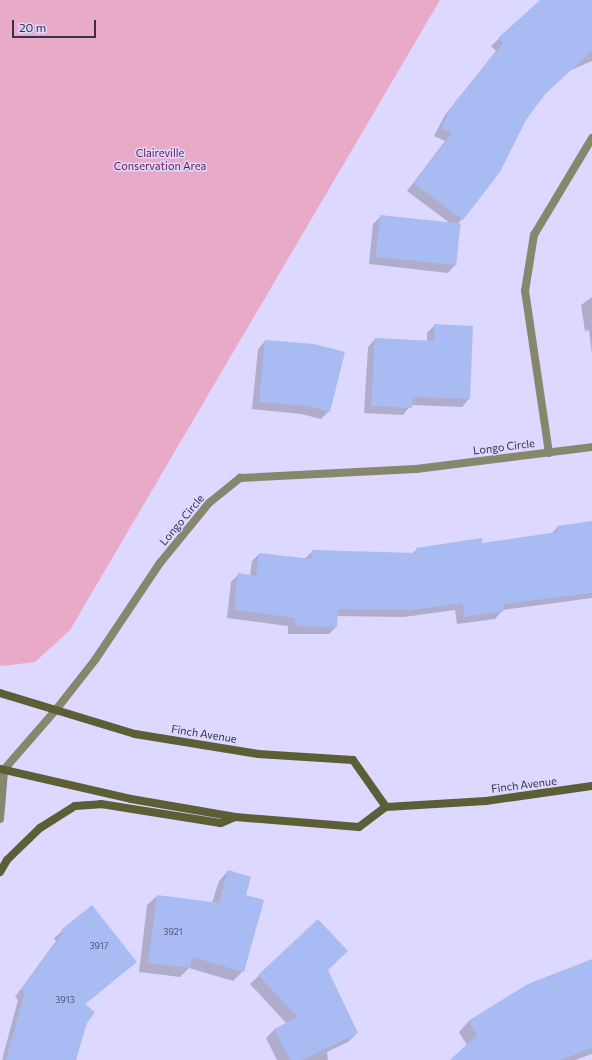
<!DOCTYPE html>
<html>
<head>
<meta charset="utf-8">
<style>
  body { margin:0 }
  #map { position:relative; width:592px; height:1060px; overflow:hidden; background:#dcd8ff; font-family:Commissioner,sans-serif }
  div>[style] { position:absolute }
  .green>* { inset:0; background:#e9aac8 }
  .shadow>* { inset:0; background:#0003 }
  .building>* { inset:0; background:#a8bcf3; transform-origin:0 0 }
  .minor>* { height:8px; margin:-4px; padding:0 4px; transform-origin:4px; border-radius:4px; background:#86876c }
  .tertiary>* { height:8px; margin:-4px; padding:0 4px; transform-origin:4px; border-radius:4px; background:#86876c }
  .secondary>* { height:8px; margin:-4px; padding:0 4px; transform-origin:4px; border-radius:4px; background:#5d5e35 }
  span { translate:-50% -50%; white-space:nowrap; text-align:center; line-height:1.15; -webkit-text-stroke:3px #dcd8ff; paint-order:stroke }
  .number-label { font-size:9px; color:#525475 }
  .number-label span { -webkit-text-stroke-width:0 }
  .park-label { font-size:11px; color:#6c1449 }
  .street-label { font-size:11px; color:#35324b }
  .scale { position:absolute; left:12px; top:20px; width:84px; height:18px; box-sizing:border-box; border:2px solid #35324b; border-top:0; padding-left:5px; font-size:12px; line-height:14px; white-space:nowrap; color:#35324b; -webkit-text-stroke:3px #dcd8ff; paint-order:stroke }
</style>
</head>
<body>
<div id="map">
  <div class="green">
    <i style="clip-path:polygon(0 0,440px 0,70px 630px,35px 662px,2px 666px,0 665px)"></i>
  </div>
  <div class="shadow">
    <i style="clip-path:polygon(542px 0,592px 0,592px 61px,569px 71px,544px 95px,525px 120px,499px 171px,457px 225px,455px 265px,448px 273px,369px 264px,373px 224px,381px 216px,451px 224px,407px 191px,445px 141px,434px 136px,445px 115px,496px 51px,491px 46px)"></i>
    <i style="clip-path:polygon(592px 297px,592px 355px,589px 330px,585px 331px,581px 305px)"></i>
    <i style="clip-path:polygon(435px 325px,472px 327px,469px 399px,462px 407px,411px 405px,403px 415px,364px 413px,368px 347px,375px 339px,427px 341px,427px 333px)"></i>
    <i style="clip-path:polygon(265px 341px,329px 411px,321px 419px,301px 414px,252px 409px,258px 349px)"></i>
    <i style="clip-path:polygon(592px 522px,592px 598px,503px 610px,495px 619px,457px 624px,455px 610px,404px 617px,336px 616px,336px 627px,329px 634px,288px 634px,288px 626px,227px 618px,231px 582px,239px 574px,250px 576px,252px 561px,259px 554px,304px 559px,313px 551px,412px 554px,417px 549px,481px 544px,551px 534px,558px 527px)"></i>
    <i style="clip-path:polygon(228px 871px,245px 896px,243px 971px,233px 981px,189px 968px,180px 977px,139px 972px,147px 905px,157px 896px,212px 903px,219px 881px)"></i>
    <i style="clip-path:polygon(92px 907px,136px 962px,84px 1005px,86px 1022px,75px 1060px,2px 1060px,18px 1000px,15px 997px,56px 941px,54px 938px)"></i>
    <i style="clip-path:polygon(318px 921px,327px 970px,357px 1033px,348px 1042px,327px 1052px,328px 1060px,277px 1060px,266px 1038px,275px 1029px,287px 1024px,250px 984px)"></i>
    <i style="clip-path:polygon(592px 960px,592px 1054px,575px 1060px,452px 1060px,467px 1045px,459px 1032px,469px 1021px)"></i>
  </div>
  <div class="building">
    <i style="clip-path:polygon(540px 0,592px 0,592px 51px,546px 93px,526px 120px,500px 172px,463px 220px,414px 183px,452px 133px,441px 128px,452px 106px,503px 43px,498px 38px)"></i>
    <i style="left:380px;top:215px;width:81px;height:42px;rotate:6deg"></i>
    <i style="clip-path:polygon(434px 324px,473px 326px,470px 399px,413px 397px,412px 408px,371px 406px,375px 338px,434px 341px)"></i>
    <i style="clip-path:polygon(265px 340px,314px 344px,345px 352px,330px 412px,309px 406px,259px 402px)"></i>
    <i style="clip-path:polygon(592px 521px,592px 593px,503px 604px,504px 611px,464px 617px,463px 603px,412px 610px,338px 609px,337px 627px,295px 626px,295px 618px,234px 610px,238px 573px,256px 576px,259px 553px,312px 559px,312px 550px,417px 553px,416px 548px,482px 538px,482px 543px,558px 532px,557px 526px)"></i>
    <i style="clip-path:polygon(228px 870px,251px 877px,246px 895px,264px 900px,244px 972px,192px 957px,190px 968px,148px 963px,157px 895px,219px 903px)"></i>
    <i style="clip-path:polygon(92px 905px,137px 962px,85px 1004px,95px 1012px,87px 1023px,76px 1060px,6px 1060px,25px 992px,21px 989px,63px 933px,61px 930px)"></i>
    <i style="clip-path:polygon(318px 919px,348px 951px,328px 970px,358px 1033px,302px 1060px,290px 1060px,274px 1029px,298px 1017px,258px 975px)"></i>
    <i style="clip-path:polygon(592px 959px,592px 1048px,560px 1060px,450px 1060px,477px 1035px,468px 1021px,528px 984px)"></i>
  </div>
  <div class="minor">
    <i style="left:549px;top:453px;width:164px;rotate:-98.4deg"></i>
    <i style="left:525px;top:291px;width:57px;rotate:-80.9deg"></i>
    <i style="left:534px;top:235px;width:113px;rotate:-59.1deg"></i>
    <i style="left:55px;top:711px;width:65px;rotate:-51.9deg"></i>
    <i style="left:95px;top:660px;width:117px;rotate:-56.2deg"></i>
    <i style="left:160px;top:563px;width:77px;rotate:-50.8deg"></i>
    <i style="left:209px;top:503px;width:40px;rotate:-39deg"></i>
    <i style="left:240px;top:478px;width:176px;rotate:-2.9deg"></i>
    <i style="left:416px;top:469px;width:177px;rotate:-7.1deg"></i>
  </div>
  <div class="tertiary">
    <i style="left:0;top:774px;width:84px;rotate:-48.9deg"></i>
    <i style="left:0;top:819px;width:48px;rotate:-85.2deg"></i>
  </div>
  <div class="secondary">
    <i style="left:0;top:693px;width:141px;rotate:16.9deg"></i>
    <i style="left:135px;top:734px;width:125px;rotate:9.2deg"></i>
    <i style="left:258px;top:754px;width:95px;rotate:3.6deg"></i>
    <i style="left:353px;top:760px;width:57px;rotate:54.9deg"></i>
    <i style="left:0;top:769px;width:134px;rotate:12.9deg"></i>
    <i style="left:131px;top:799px;width:106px;rotate:9.8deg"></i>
    <i style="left:235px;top:817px;width:124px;rotate:4.6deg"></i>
    <i style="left:359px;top:827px;width:34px;rotate:-37deg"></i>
    <i style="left:386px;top:807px;width:100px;rotate:-3.4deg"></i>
    <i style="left:486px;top:801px;width:107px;rotate:-8.1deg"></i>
    <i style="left:0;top:872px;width:14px;rotate:-60deg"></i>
    <i style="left:7px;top:860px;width:46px;rotate:-44.1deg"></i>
    <i style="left:40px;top:828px;width:41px;rotate:-32.2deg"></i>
    <i style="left:75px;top:806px;width:26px;rotate:-4deg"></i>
    <i style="left:101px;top:804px;width:121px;rotate:9deg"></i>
    <i style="left:221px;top:823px;width:15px;rotate:-23deg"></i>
  </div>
  <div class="number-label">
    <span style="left:173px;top:932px">3921</span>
    <span style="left:99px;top:946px">3917</span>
    <span style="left:65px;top:1000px">3913</span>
  </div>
  <div class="park-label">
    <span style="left:160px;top:160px">Claireville<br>Conservation Area</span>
  </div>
  <div class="street-label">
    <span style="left:504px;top:447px;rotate:-7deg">Longo Circle</span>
    <span style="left:182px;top:520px;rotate:-50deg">Longo Circle</span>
    <span style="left:204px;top:734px;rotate:9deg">Finch Avenue</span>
    <span style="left:524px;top:785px;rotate:-7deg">Finch Avenue</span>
  </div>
  <div class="scale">20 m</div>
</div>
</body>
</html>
